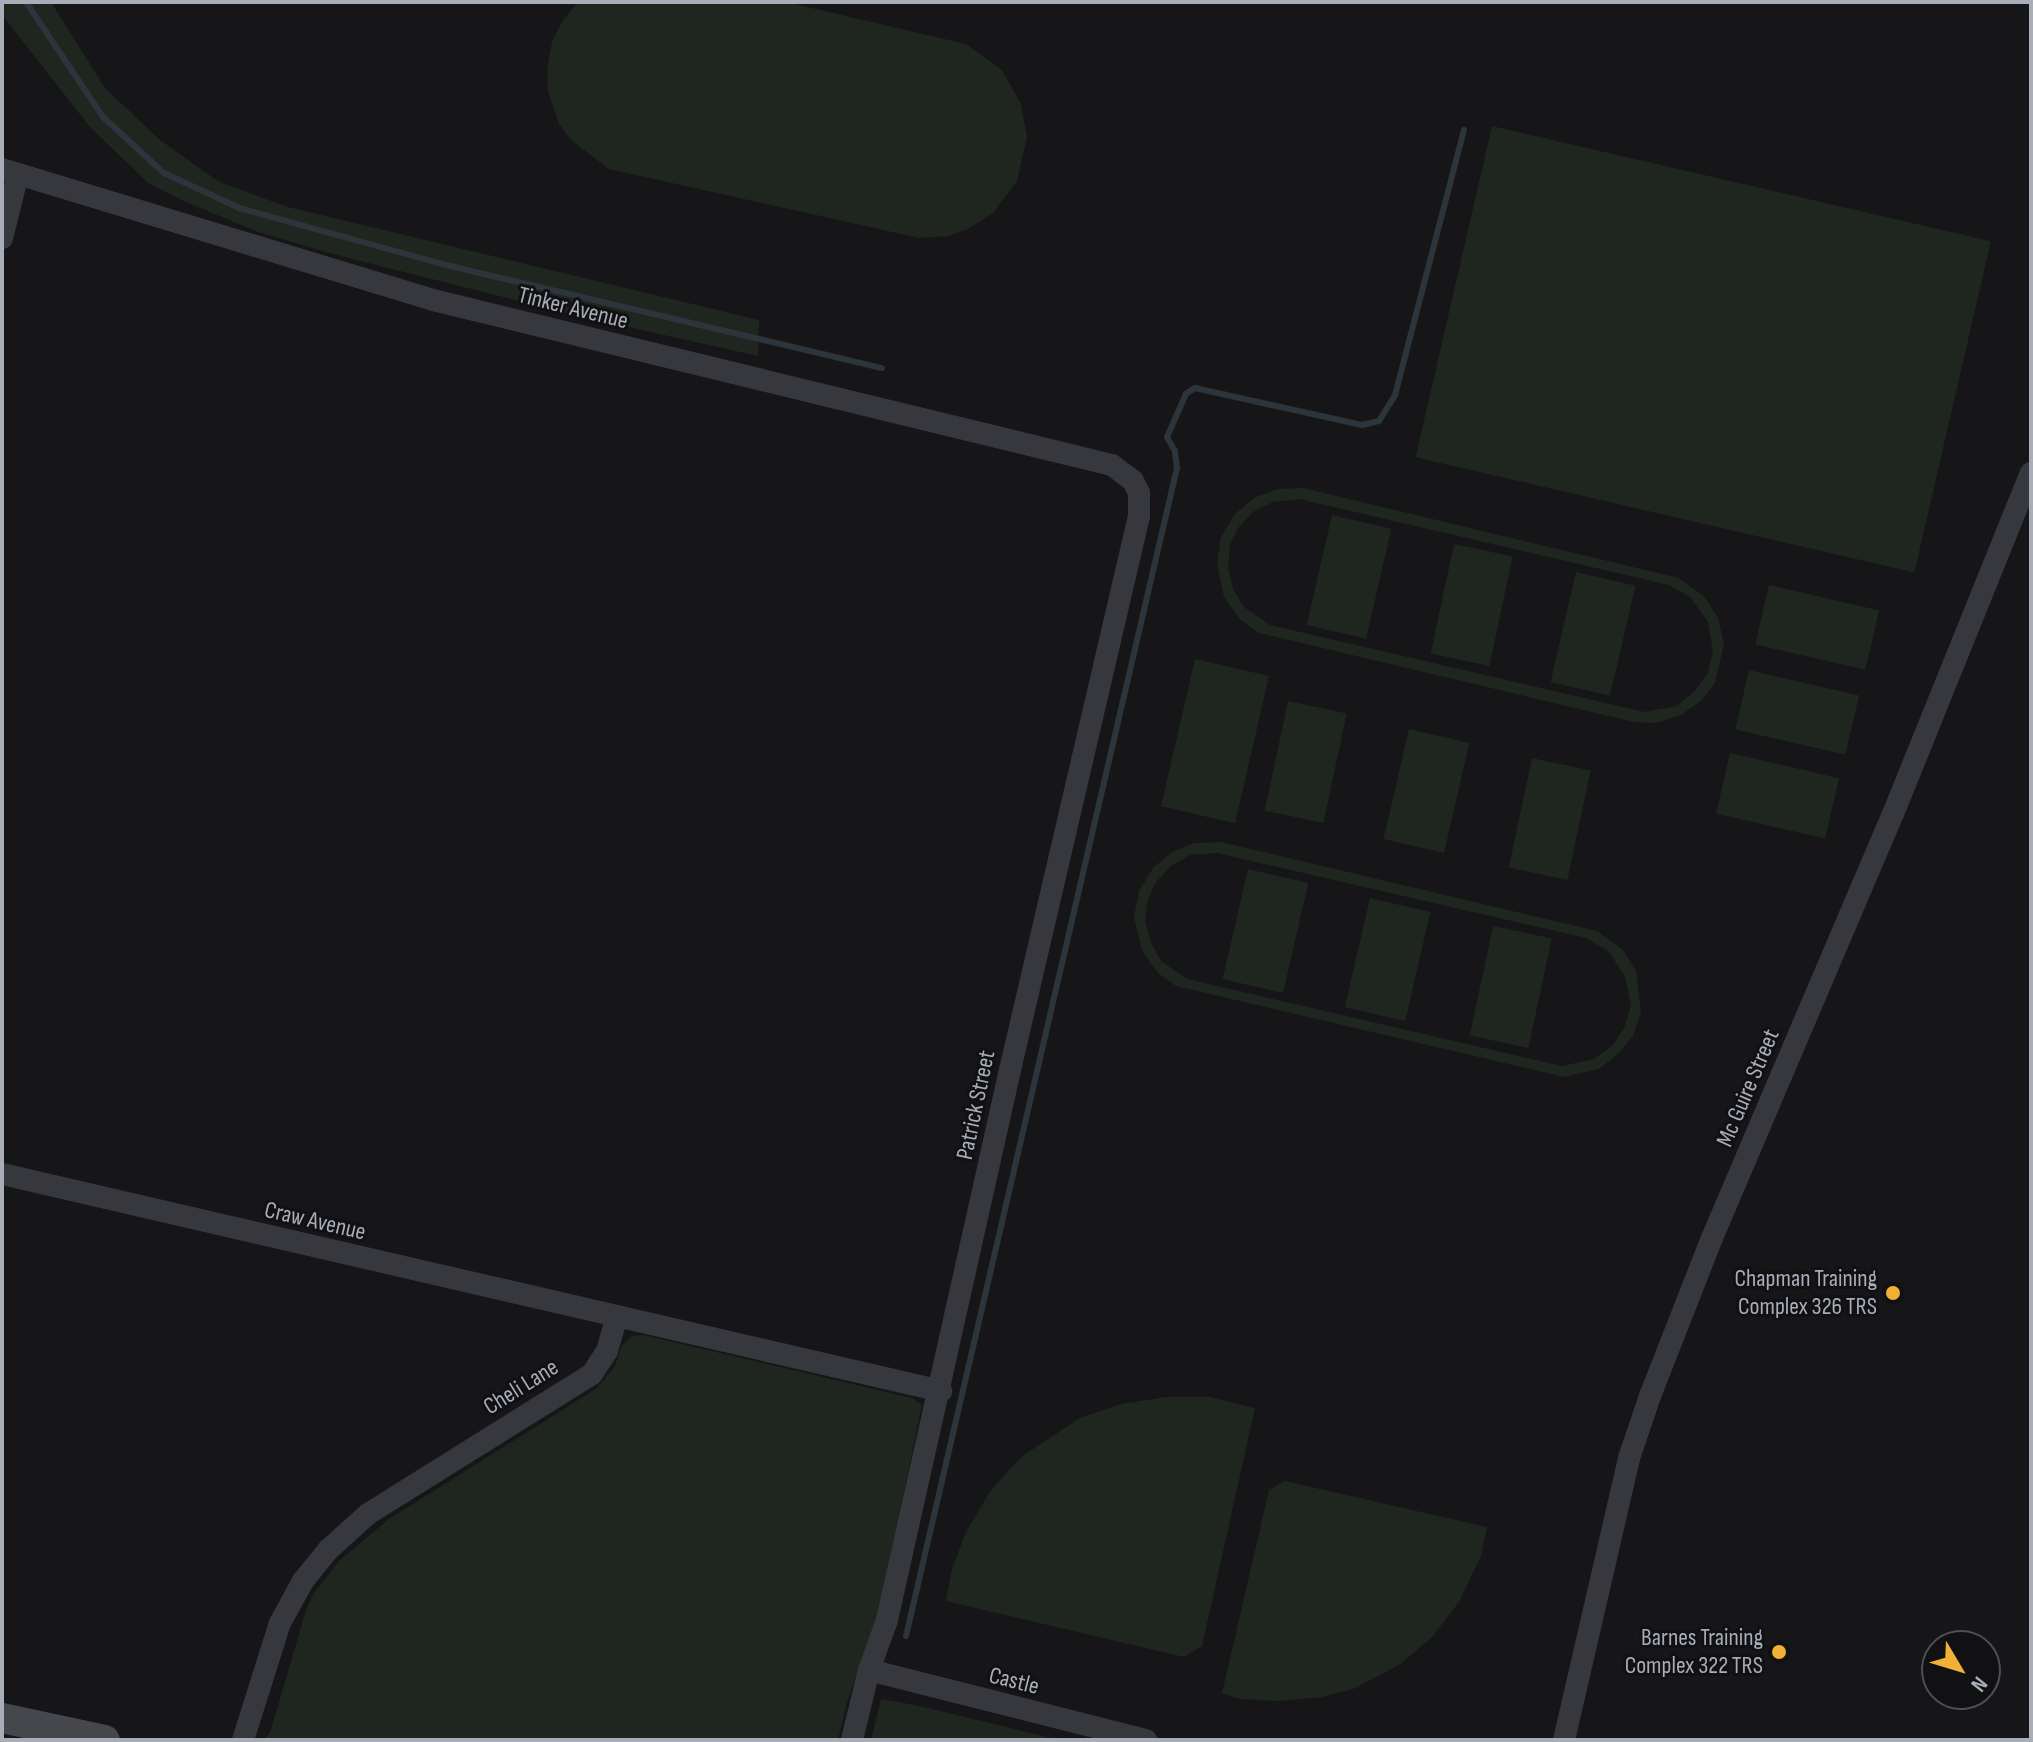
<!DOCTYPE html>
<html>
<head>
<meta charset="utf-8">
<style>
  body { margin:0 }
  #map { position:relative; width:2033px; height:1742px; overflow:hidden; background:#161618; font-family:"Sofia Sans Condensed",sans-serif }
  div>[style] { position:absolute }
  .green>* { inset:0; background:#1e261f; transform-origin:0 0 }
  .stream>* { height:6px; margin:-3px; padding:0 3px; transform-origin:3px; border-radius:3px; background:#2c353c }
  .street>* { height:22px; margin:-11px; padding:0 11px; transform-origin:11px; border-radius:11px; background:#37383d }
  .secondary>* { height:30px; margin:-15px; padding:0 15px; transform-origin:15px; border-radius:15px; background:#45474d }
  .dots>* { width:22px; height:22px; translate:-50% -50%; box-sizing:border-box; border:4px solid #111113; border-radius:50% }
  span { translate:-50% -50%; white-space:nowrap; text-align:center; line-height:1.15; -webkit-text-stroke:6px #111113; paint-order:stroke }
  .street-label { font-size:24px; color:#a8adb8 }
  .poi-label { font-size:24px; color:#a8adb8 }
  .right { translate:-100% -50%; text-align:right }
  .frame { position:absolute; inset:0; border:4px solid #a8adb8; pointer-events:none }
  .north { position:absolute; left:1921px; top:1630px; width:80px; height:80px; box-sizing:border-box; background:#111113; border:2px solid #4d4f55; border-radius:50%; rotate:128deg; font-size:22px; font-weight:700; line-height:32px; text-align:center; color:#a8adb8 }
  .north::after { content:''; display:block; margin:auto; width:28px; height:36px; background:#f2b134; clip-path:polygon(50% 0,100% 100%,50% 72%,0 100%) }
</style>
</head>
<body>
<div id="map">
  <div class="green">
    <i style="clip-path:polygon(2px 2px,51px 2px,105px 88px,160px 140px,219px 182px,288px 207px,759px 320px,758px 356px,570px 314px,333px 254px,258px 232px,186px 202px,148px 183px,90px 127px,2px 15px)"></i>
    <i style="clip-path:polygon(578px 2px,786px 2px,966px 44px,1002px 70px,1021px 104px,1027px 137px,1017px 181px,993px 213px,968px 229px,949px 236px,919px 238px,609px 169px,571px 140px,559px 124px,548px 92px,547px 69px,552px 42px,563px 20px)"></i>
    <i style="left:1492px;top:126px;width:512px;height:340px;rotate:13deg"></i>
    <i style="clip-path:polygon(evenodd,1303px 488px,1679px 578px,1705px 597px,1718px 618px,1724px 644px,1715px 683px,1702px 700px,1681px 715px,1656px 723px,1634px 722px,1259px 633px,1240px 619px,1224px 597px,1217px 563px,1221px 537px,1235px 514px,1254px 498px,1277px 489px,1303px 488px,1299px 499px,1669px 585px,1690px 597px,1708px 622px,1713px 651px,1708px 673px,1695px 691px,1677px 706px,1644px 712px,1270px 625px,1244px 607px,1233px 589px,1228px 568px,1230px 545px,1238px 528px,1253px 512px,1273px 502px,1299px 499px)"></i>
    <i style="left:1332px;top:515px;width:61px;height:113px;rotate:13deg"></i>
    <i style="left:1454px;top:544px;width:60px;height:112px;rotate:12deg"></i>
    <i style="left:1576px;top:572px;width:61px;height:113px;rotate:13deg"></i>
    <i style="left:1769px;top:585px;width:113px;height:61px;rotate:13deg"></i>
    <i style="left:1195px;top:659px;width:76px;height:151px;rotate:13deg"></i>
    <i style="left:1749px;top:670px;width:113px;height:61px;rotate:13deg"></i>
    <i style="left:1288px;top:701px;width:60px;height:112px;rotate:12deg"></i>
    <i style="left:1409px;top:729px;width:62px;height:113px;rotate:13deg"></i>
    <i style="left:1730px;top:753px;width:112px;height:62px;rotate:13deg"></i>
    <i style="left:1532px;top:758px;width:60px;height:112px;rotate:12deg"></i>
    <i style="clip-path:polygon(evenodd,1221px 842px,1597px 931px,1623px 950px,1636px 971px,1641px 1012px,1633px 1036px,1619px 1053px,1599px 1069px,1564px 1077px,1176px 986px,1158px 973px,1142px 951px,1134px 917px,1139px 891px,1153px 868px,1172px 852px,1194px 843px,1221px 842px,1217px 853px,1586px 938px,1608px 951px,1625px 976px,1631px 1005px,1625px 1026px,1613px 1045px,1594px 1059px,1562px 1066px,1187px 979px,1161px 961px,1151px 943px,1145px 921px,1148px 899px,1156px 882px,1171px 866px,1190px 855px,1217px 853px)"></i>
    <i style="left:1248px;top:869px;width:62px;height:113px;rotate:13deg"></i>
    <i style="left:1370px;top:898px;width:62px;height:112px;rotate:13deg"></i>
    <i style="left:1493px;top:926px;width:60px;height:112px;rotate:12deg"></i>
    <i style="clip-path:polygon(644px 1335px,912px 1398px,922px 1405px,877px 1621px,848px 1699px,838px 1740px,262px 1740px,270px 1733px,306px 1610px,314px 1593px,339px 1561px,389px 1519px,596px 1389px,615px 1366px,622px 1345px,632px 1336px)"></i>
    <i style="clip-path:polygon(1166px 1397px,1210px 1397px,1255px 1408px,1202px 1646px,1184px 1657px,946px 1601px,952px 1569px,966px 1532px,991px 1490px,1021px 1457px,1080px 1418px,1121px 1404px)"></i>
    <i style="clip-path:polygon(1285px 1481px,1487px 1527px,1481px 1556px,1459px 1602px,1432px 1637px,1399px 1665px,1353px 1689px,1322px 1697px,1279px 1701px,1240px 1699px,1222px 1693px,1269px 1490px)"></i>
    <i style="clip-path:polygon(881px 1699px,915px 1705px,1060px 1740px,871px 1740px)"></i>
  </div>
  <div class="stream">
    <i style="left:26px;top:2px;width:138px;rotate:56.2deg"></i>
    <i style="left:103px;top:117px;width:83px;rotate:42.6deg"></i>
    <i style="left:164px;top:173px;width:83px;rotate:25deg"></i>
    <i style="left:239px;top:208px;width:215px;rotate:15.4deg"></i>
    <i style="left:446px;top:265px;width:448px;rotate:13.3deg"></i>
    <i style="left:906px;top:1636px;width:1199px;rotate:-76.94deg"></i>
    <i style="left:1177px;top:468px;width:17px;rotate:-97deg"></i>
    <i style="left:1175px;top:451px;width:16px;rotate:-120deg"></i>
    <i style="left:1167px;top:437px;width:47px;rotate:-66.2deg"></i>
    <i style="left:1186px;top:394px;width:11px;rotate:-34deg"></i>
    <i style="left:1195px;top:388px;width:171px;rotate:12.5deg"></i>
    <i style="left:1362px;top:425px;width:17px;rotate:-13deg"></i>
    <i style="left:1379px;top:421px;width:31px;rotate:-58deg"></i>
    <i style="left:1395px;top:395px;width:274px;rotate:-75.4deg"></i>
  </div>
  <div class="street">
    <i style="left:2px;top:169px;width:450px;rotate:16.9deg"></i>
    <i style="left:433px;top:300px;width:699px;rotate:13.66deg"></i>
    <i style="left:1112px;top:465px;width:26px;rotate:37deg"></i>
    <i style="left:1133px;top:481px;width:13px;rotate:63deg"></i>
    <i style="left:1139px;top:493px;width:23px;rotate:90deg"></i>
    <i style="left:1139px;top:516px;width:569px;rotate:103.11deg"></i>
    <i style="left:1010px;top:1070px;width:564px;rotate:102.61deg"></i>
    <i style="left:887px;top:1620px;width:53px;rotate:109.8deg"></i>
    <i style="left:869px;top:1670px;width:72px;rotate:103.7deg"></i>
    <i style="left:2px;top:238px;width:66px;rotate:-76deg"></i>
    <i style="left:2px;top:1174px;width:964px;rotate:13.01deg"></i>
    <i style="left:869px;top:1670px;width:286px;rotate:14.2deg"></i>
    <i style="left:243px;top:1740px;width:123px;rotate:-72.5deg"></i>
    <i style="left:280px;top:1623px;width:48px;rotate:-61.3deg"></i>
    <i style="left:303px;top:1581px;width:40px;rotate:-51deg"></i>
    <i style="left:328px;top:1550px;width:54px;rotate:-42deg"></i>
    <i style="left:368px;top:1514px;width:264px;rotate:-32deg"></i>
    <i style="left:592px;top:1374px;width:27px;rotate:-57deg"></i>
    <i style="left:607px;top:1351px;width:35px;rotate:-74deg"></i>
    <i style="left:1564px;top:1740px;width:289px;rotate:-77deg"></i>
    <i style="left:1629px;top:1458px;width:65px;rotate:-71.3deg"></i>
    <i style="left:1650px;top:1396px;width:170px;rotate:-68.6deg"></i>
    <i style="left:1712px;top:1238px;width:461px;rotate:-66.9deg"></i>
    <i style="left:1893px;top:814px;width:368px;rotate:-68deg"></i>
  </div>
  <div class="secondary">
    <i style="left:2px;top:1718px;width:105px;rotate:12.1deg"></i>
  </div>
  <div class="dots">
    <i style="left:1893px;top:1293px;background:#f2b134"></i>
    <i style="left:1779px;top:1652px;background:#f2b134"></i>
  </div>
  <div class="street-label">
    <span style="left:573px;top:308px;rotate:14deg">Tinker Avenue</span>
    <span style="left:1748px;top:1088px;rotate:-67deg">Mc Guire Street</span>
    <span style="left:976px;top:1105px;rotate:-78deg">Patrick Street</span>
    <span style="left:315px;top:1221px;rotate:13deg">Craw Avenue</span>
    <span style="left:521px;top:1387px;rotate:-32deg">Cheli Lane</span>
    <span style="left:1014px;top:1681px;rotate:14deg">Castle</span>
  </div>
  <div class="poi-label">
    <span class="right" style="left:1877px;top:1293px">Chapman Training<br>Complex 326 TRS</span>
    <span class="right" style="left:1763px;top:1652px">Barnes Training<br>Complex 322 TRS</span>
  </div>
  <div class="frame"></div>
  <div class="north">N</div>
</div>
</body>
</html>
